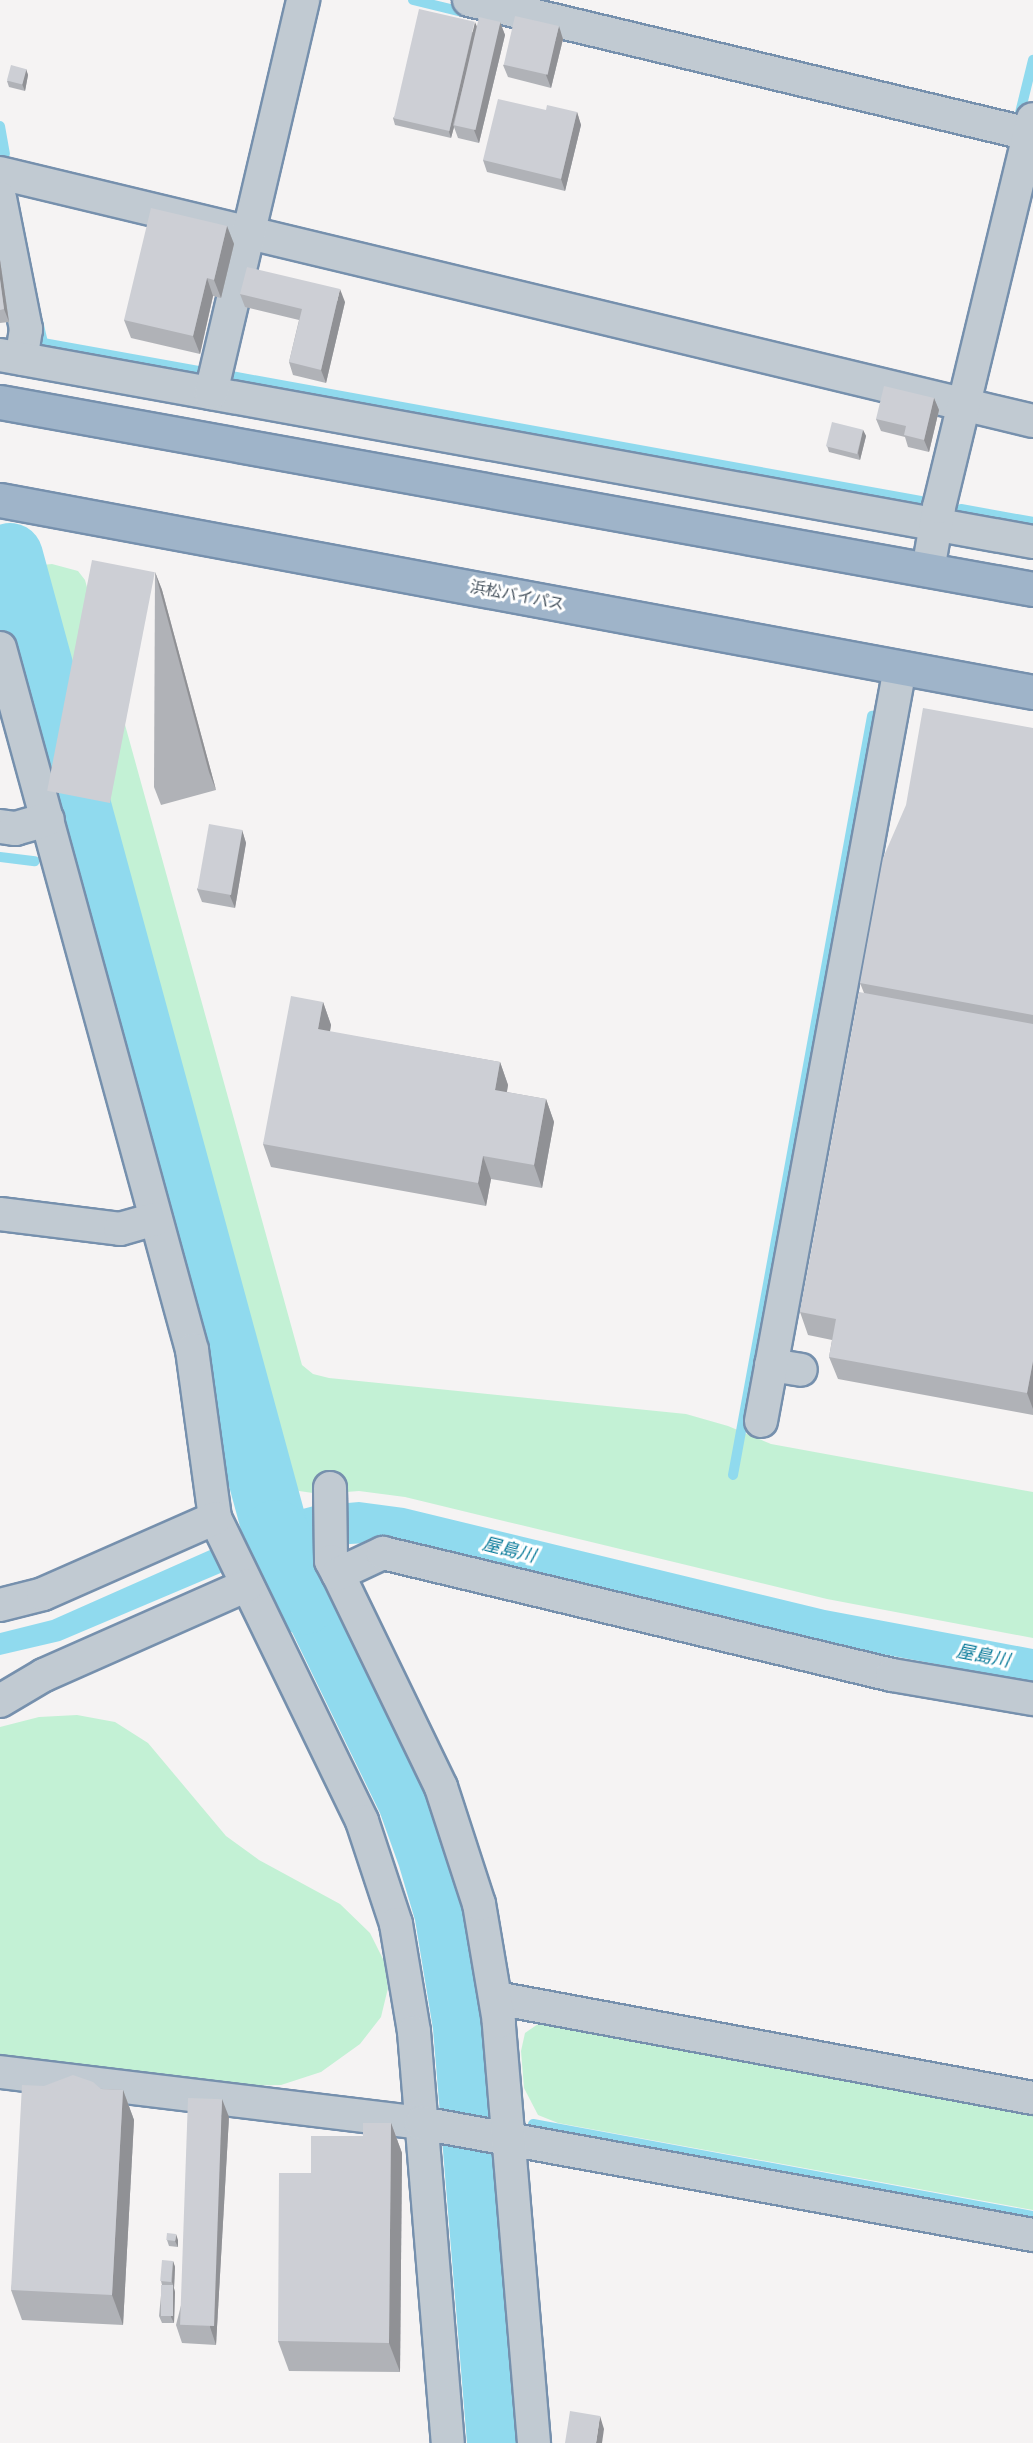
<!DOCTYPE html>
<html>
<head>
<meta charset="utf-8">
<style>
  body { margin:0 }
  #map { position:relative; width:1033px; height:2443px; overflow:hidden; background:#f5f3f3; font-family:Arial,"Noto Sans JP",sans-serif }
  div>[style] { position:absolute }
  .green>* { inset:0; background:#c3f1d5 }
  .water>* { inset:0; background:#90daee }
  .stream>* { height:10px; margin:-5px; padding:0 5px; transform-origin:5px; border-radius:5px; background:#90daee }
  .river>* { height:66px; margin:-33px; padding:0 33px; transform-origin:33px; border-radius:33px; background:#90daee }
  .roads { filter:drop-shadow(2px 0 #7690ad) drop-shadow(-2px 0 #7690ad) drop-shadow(0 2px #7690ad) drop-shadow(0 -2px #7690ad) }
  .minor>* { height:32px; margin:-16px; padding:0 16px; transform-origin:16px; border-radius:16px; background:#c1cad2 }
  .tertiary>* { height:33px; margin:-16.5px; padding:0 16.5px; transform-origin:16.5px; border-radius:16.5px; background:#c1cad2 }
  .trunk>* { height:33px; margin:-16.5px; padding:0 16.5px; transform-origin:16.5px; border-radius:16.5px; background:#9fb4c9 }
  .wall>* { inset:0; background:#b0b2b7 }
  .shaded-wall>* { inset:0; background:#909195 }
  .building>* { inset:0; background:#cdcfd5; transform-origin:0 0 }
  span { translate:-50% -50%; white-space:nowrap; text-align:center; line-height:1.15; -webkit-text-stroke:6px #fff; paint-order:stroke }
  .street-label { font-size:16px; color:#4a5661 }
  .water-label { font-size:18px; color:#0c7c9b; font-style:italic }
</style>
</head>
<body>
<div id="map">
  <div class="green">
    <i style="clip-path:polygon(52px 564px,78px 571px,85px 580px,302px 1365px,313px 1374px,329px 1378px,686px 1414px,728px 1426px,771px 1444px,1033px 1492px,1033px 1638px,827px 1599px,405px 1497px,359px 1491px,320px 1494px,299px 1491px,284px 1479px,275px 1466px,33px 583px,42px 565px)"></i>
    <i style="clip-path:polygon(77px 1715px,115px 1722px,148px 1743px,226px 1836px,259px 1860px,340px 1904px,370px 1933px,384px 1961px,388px 1988px,381px 2017px,360px 2044px,321px 2072px,281px 2085px,237px 2086px,0 2058px,0 1727px,39px 1717px)"></i>
    <i style="clip-path:polygon(555px 2022px,1033px 2112px,1033px 2210px,558px 2123px,538px 2115px,524px 2088px,521px 2051px,525px 2033px,538px 2024px)"></i>
  </div>
  <div class="water">
    <i style="clip-path:polygon(359px 1502px,404px 1508px,825px 1610px,1033px 1649px,1033px 1682px,817px 1642px,398px 1541px,319px 1546px,312px 1560px,426px 1794px,463px 1908px,482px 2024px,517px 2443px,467px 2443px,433px 2029px,415px 1920px,399px 1866px,380px 1813px,256px 1558px,60px 1641px,0 1655px,0 1633px,52px 1620px,219px 1546px,272px 1517px,314px 1506px)"></i>
  </div>
  <div class="stream">
    <i style="left:413px;top:0;width:60px;rotate:13.6deg"></i>
    <i style="left:1019px;top:117px;width:59px;rotate:-76.2deg"></i>
    <i style="left:0;top:126px;width:28px;rotate:80deg"></i>
    <i style="left:38px;top:321px;width:23px;rotate:77deg"></i>
    <i style="left:43px;top:343px;width:158px;rotate:10.2deg"></i>
    <i style="left:231px;top:376px;width:701px;rotate:10.27deg"></i>
    <i style="left:961px;top:509px;width:73px;rotate:10.2deg"></i>
    <i style="left:0;top:857px;width:35px;rotate:7deg"></i>
    <i style="left:83px;top:867px;width:11px;rotate:10deg"></i>
    <i style="left:733px;top:1475px;width:772px;rotate:-79.62deg"></i>
    <i style="left:533px;top:2124px;width:508px;rotate:10.43deg"></i>
  </div>
  <div class="river">
    <i style="left:10px;top:556px;width:1013px;rotate:74.77deg"></i>
    <i style="left:276px;top:1533px;width:74px;rotate:67.6deg"></i>
  </div>
  <div class="roads">
    <div class="minor">
      <i style="left:469px;top:0;width:576px;rotate:13.46deg"></i>
      <i style="left:0;top:173px;width:1062px;rotate:13.5deg"></i>
      <i style="left:0;top:198px;width:134px;rotate:78.8deg"></i>
      <i style="left:26px;top:329px;width:30px;rotate:99deg"></i>
      <i style="left:0;top:355px;width:1050px;rotate:10.26deg"></i>
      <i style="left:211px;top:393px;width:404px;rotate:-76.8deg"></i>
      <i style="left:928px;top:570px;width:64px;rotate:-80.1deg"></i>
      <i style="left:939px;top:507px;width:399px;rotate:-76.4deg"></i>
      <i style="left:0;top:648px;width:728px;rotate:74.7deg"></i>
      <i style="left:192px;top:1350px;width:170px;rotate:82.2deg"></i>
      <i style="left:215px;top:1518px;width:337px;rotate:64.1deg"></i>
      <i style="left:362px;top:1821px;width:108px;rotate:71.7deg"></i>
      <i style="left:396px;top:1924px;width:109px;rotate:80.5deg"></i>
      <i style="left:414px;top:2032px;width:412px;rotate:85.3deg"></i>
      <i style="left:0;top:1214px;width:121px;rotate:7.1deg"></i>
      <i style="left:120px;top:1229px;width:37px;rotate:-16deg"></i>
      <i style="left:771px;top:1365px;width:30px;rotate:9deg"></i>
      <i style="left:761px;top:1421px;width:766px;rotate:-79.54deg"></i>
      <i style="left:330px;top:1488px;width:73px;rotate:89.2deg"></i>
      <i style="left:331px;top:1561px;width:15px;rotate:62deg"></i>
      <i style="left:0;top:1605px;width:44px;rotate:-14.3deg"></i>
      <i style="left:43px;top:1594px;width:188px;rotate:-23.8deg"></i>
      <i style="left:0;top:1701px;width:51px;rotate:-30.6deg"></i>
      <i style="left:44px;top:1675px;width:222px;rotate:-23.9deg"></i>
      <i style="left:496px;top:1998px;width:546px;rotate:10.55deg"></i>
      <i style="left:0;top:2072px;width:424px;rotate:6.9deg"></i>
      <i style="left:421px;top:2123px;width:622px;rotate:10.37deg"></i>
      <i style="left:534px;top:2443px;width:422px;rotate:-94.8deg"></i>
      <i style="left:499px;top:2022px;width:120px;rotate:-99.6deg"></i>
      <i style="left:479px;top:1904px;width:123px;rotate:-108deg"></i>
      <i style="left:441px;top:1787px;width:237px;rotate:-115.8deg"></i>
      <i style="left:338px;top:1574px;width:50px;rotate:-25deg"></i>
      <i style="left:383px;top:1553px;width:523px;rotate:13.48deg"></i>
      <i style="left:892px;top:1675px;width:143px;rotate:9.7deg"></i>
    </div>
    <div class="tertiary">
      <i style="left:0;top:826px;width:15px;rotate:8deg"></i>
      <i style="left:15px;top:828px;width:33px;rotate:-16deg"></i>
    </div>
    <div class="trunk">
      <i style="left:0;top:402px;width:1050px;rotate:10.26deg"></i>
      <i style="left:0;top:500px;width:1051px;rotate:10.53deg"></i>
    </div>
  </div>
  <div class="wall">
    <i style="clip-path:polygon(500px 22px,505px 35px,479px 143px,458px 138px,454px 127px,451px 138px,395px 125px,393px 118px,477px 27px)"></i>
    <i style="clip-path:polygon(563px 39px,551px 88px,508px 77px,503px 65px)"></i>
    <i style="clip-path:polygon(26px 69px,28px 75px,25px 91px,9px 87px,7px 81px)"></i>
    <i style="clip-path:polygon(577px 112px,581px 125px,565px 191px,487px 172px,483px 160px)"></i>
    <i style="clip-path:polygon(227px 226px,234px 244px,221px 298px,213px 296px,200px 354px,131px 338px,124px 320px)"></i>
    <i style="clip-path:polygon(0 260px,9px 322px,0 323px)"></i>
    <i style="clip-path:polygon(240px 294px,345px 302px,326px 383px,293px 375px,289px 362px,299px 320px,245px 307px)"></i>
    <i style="clip-path:polygon(934px 398px,939px 410px,929px 452px,908px 447px,905px 437px,881px 431px,876px 419px)"></i>
    <i style="clip-path:polygon(863px 430px,866px 436px,860px 460px,829px 452px,827px 446px)"></i>
    <i style="clip-path:polygon(155px 572px,162px 590px,216px 790px,161px 805px,154px 787px)"></i>
    <i style="clip-path:polygon(1033px 728px,1033px 1415px,838px 1379px,829px 1357px,832px 1340px,808px 1335px,800px 1312px,864px 993px,860px 983px)"></i>
    <i style="clip-path:polygon(242px 830px,246px 843px,235px 908px,202px 902px,197px 889px)"></i>
    <i style="clip-path:polygon(323px 1002px,331px 1025px,330px 1032px,500px 1062px,508px 1085px,507px 1092px,546px 1099px,554px 1122px,542px 1188px,491px 1179px,486px 1206px,271px 1167px,263px 1144px)"></i>
    <i style="clip-path:polygon(44px 2086px,123px 2090px,134px 2120px,123px 2325px,22px 2320px,11px 2290px)"></i>
    <i style="clip-path:polygon(229px 2117px,216px 2345px,182px 2343px,176px 2325px)"></i>
    <i style="clip-path:polygon(391px 2123px,402px 2153px,400px 2372px,289px 2371px,278px 2341px,311px 2173px,363px 2136px)"></i>
    <i style="clip-path:polygon(167px 2240px,178px 2240px,178px 2247px,169px 2246px)"></i>
    <i style="clip-path:polygon(173px 2261px,175px 2267px,174px 2288px,175px 2292px,174px 2323px,162px 2323px,159px 2316px,162px 2285px,161px 2281px)"></i>
  </div>
  <div class="shaded-wall">
    <i style="clip-path:polygon(475px 22px,478px 29px,453px 125px,454px 127px,451px 138px,449px 132px)"></i>
    <i style="clip-path:polygon(500px 22px,505px 35px,479px 143px,474px 130px)"></i>
    <i style="clip-path:polygon(559px 26px,563px 39px,551px 88px,546px 75px)"></i>
    <i style="clip-path:polygon(26px 69px,28px 75px,25px 91px,22px 84px)"></i>
    <i style="clip-path:polygon(577px 112px,581px 125px,565px 191px,561px 179px)"></i>
    <i style="clip-path:polygon(227px 226px,234px 244px,221px 298px,214px 280px)"></i>
    <i style="clip-path:polygon(0 260px,9px 322px,4px 309px,0 279px)"></i>
    <i style="clip-path:polygon(207px 278px,213px 296px,200px 354px,193px 336px)"></i>
    <i style="clip-path:polygon(340px 289px,345px 302px,326px 383px,321px 370px)"></i>
    <i style="clip-path:polygon(934px 398px,939px 410px,929px 452px,924px 440px)"></i>
    <i style="clip-path:polygon(863px 430px,866px 436px,860px 460px,858px 453px)"></i>
    <i style="clip-path:polygon(155px 572px,162px 590px,216px 790px,209px 772px)"></i>
    <i style="clip-path:polygon(242px 830px,246px 843px,235px 908px,230px 896px)"></i>
    <i style="clip-path:polygon(323px 1002px,331px 1025px,326px 1052px,318px 1029px)"></i>
    <i style="clip-path:polygon(500px 1062px,508px 1085px,503px 1112px,495px 1090px)"></i>
    <i style="clip-path:polygon(546px 1099px,554px 1122px,542px 1188px,534px 1165px)"></i>
    <i style="clip-path:polygon(483px 1156px,491px 1179px,486px 1206px,478px 1183px)"></i>
    <i style="clip-path:polygon(1033px 1361px,1033px 1409px,1027px 1393px)"></i>
    <i style="clip-path:polygon(123px 2090px,134px 2120px,123px 2325px,112px 2295px)"></i>
    <i style="clip-path:polygon(222px 2099px,229px 2117px,216px 2345px,210px 2327px)"></i>
    <i style="clip-path:polygon(391px 2123px,402px 2153px,400px 2372px,389px 2343px)"></i>
    <i style="clip-path:polygon(176px 2234px,178px 2240px,178px 2247px,175px 2241px)"></i>
    <i style="clip-path:polygon(173px 2261px,175px 2267px,174px 2288px,172px 2282px)"></i>
    <i style="clip-path:polygon(173px 2285px,175px 2292px,174px 2323px,171px 2317px)"></i>
    <i style="clip-path:polygon(600px 2416px,604px 2429px,602px 2443px,596px 2443px)"></i>
  </div>
  <div class="building">
    <i style="left:419px;top:9px;width:57px;height:112px;rotate:13deg"></i>
    <i style="left:515px;top:16px;width:45px;height:50px;rotate:13deg"></i>
    <i style="left:479px;top:17px;width:22px;height:111px;rotate:13deg"></i>
    <i style="left:11px;top:65px;width:16px;height:16px;rotate:15deg"></i>
    <i style="clip-path:polygon(498px 99px,546px 110px,547px 105px,577px 112px,561px 179px,483px 160px)"></i>
    <i style="clip-path:polygon(151px 208px,227px 226px,214px 280px,207px 278px,193px 336px,124px 320px)"></i>
    <i style="clip-path:polygon(247px 267px,340px 289px,321px 370px,289px 362px,302px 309px,240px 294px)"></i>
    <i style="clip-path:polygon(0 279px,4px 309px,0 310px)"></i>
    <i style="clip-path:polygon(884px 386px,934px 398px,924px 440px,904px 435px,906px 426px,876px 419px)"></i>
    <i style="left:832px;top:422px;width:32px;height:25px;rotate:14deg"></i>
    <i style="left:92px;top:560px;width:64px;height:235px;rotate:11deg"></i>
    <i style="clip-path:polygon(923px 708px,1033px 728px,1033px 1015px,860px 983px,883px 858px,906px 805px)"></i>
    <i style="left:209px;top:824px;width:34px;height:66px;rotate:10deg"></i>
    <i style="clip-path:polygon(859px 992px,1033px 1024px,1033px 1361px,1027px 1393px,829px 1357px,836px 1319px,800px 1312px)"></i>
    <i style="clip-path:polygon(291px 996px,323px 1002px,318px 1029px,500px 1062px,495px 1090px,546px 1099px,534px 1165px,483px 1156px,478px 1183px,263px 1144px)"></i>
    <i style="clip-path:polygon(73px 2075px,93px 2082px,101px 2089px,123px 2090px,112px 2295px,11px 2290px,22px 2085px,44px 2086px)"></i>
    <i style="left:188px;top:2098px;width:34px;height:227px;rotate:2deg"></i>
    <i style="clip-path:polygon(363px 2123px,391px 2123px,389px 2343px,278px 2341px,279px 2173px,311px 2173px,311px 2136px,363px 2136px)"></i>
    <i style="left:167px;top:2233px;width:9px;height:7px;rotate:6deg"></i>
    <i style="left:162px;top:2260px;width:11px;height:21px;rotate:5deg"></i>
    <i style="left:161px;top:2285px;width:12px;height:31px"></i>
    <i style="clip-path:polygon(570px 2411px,600px 2416px,596px 2443px,565px 2443px)"></i>
  </div>
  <div class="street-label">
    <span style="left:517px;top:596px;rotate:11deg">浜松バイパス</span>
  </div>
  <div class="water-label">
    <span style="left:509px;top:1550px;rotate:14deg">屋島川</span>
    <span style="left:983px;top:1656px;rotate:11deg">屋島川</span>
  </div>
</div>
</body>
</html>
